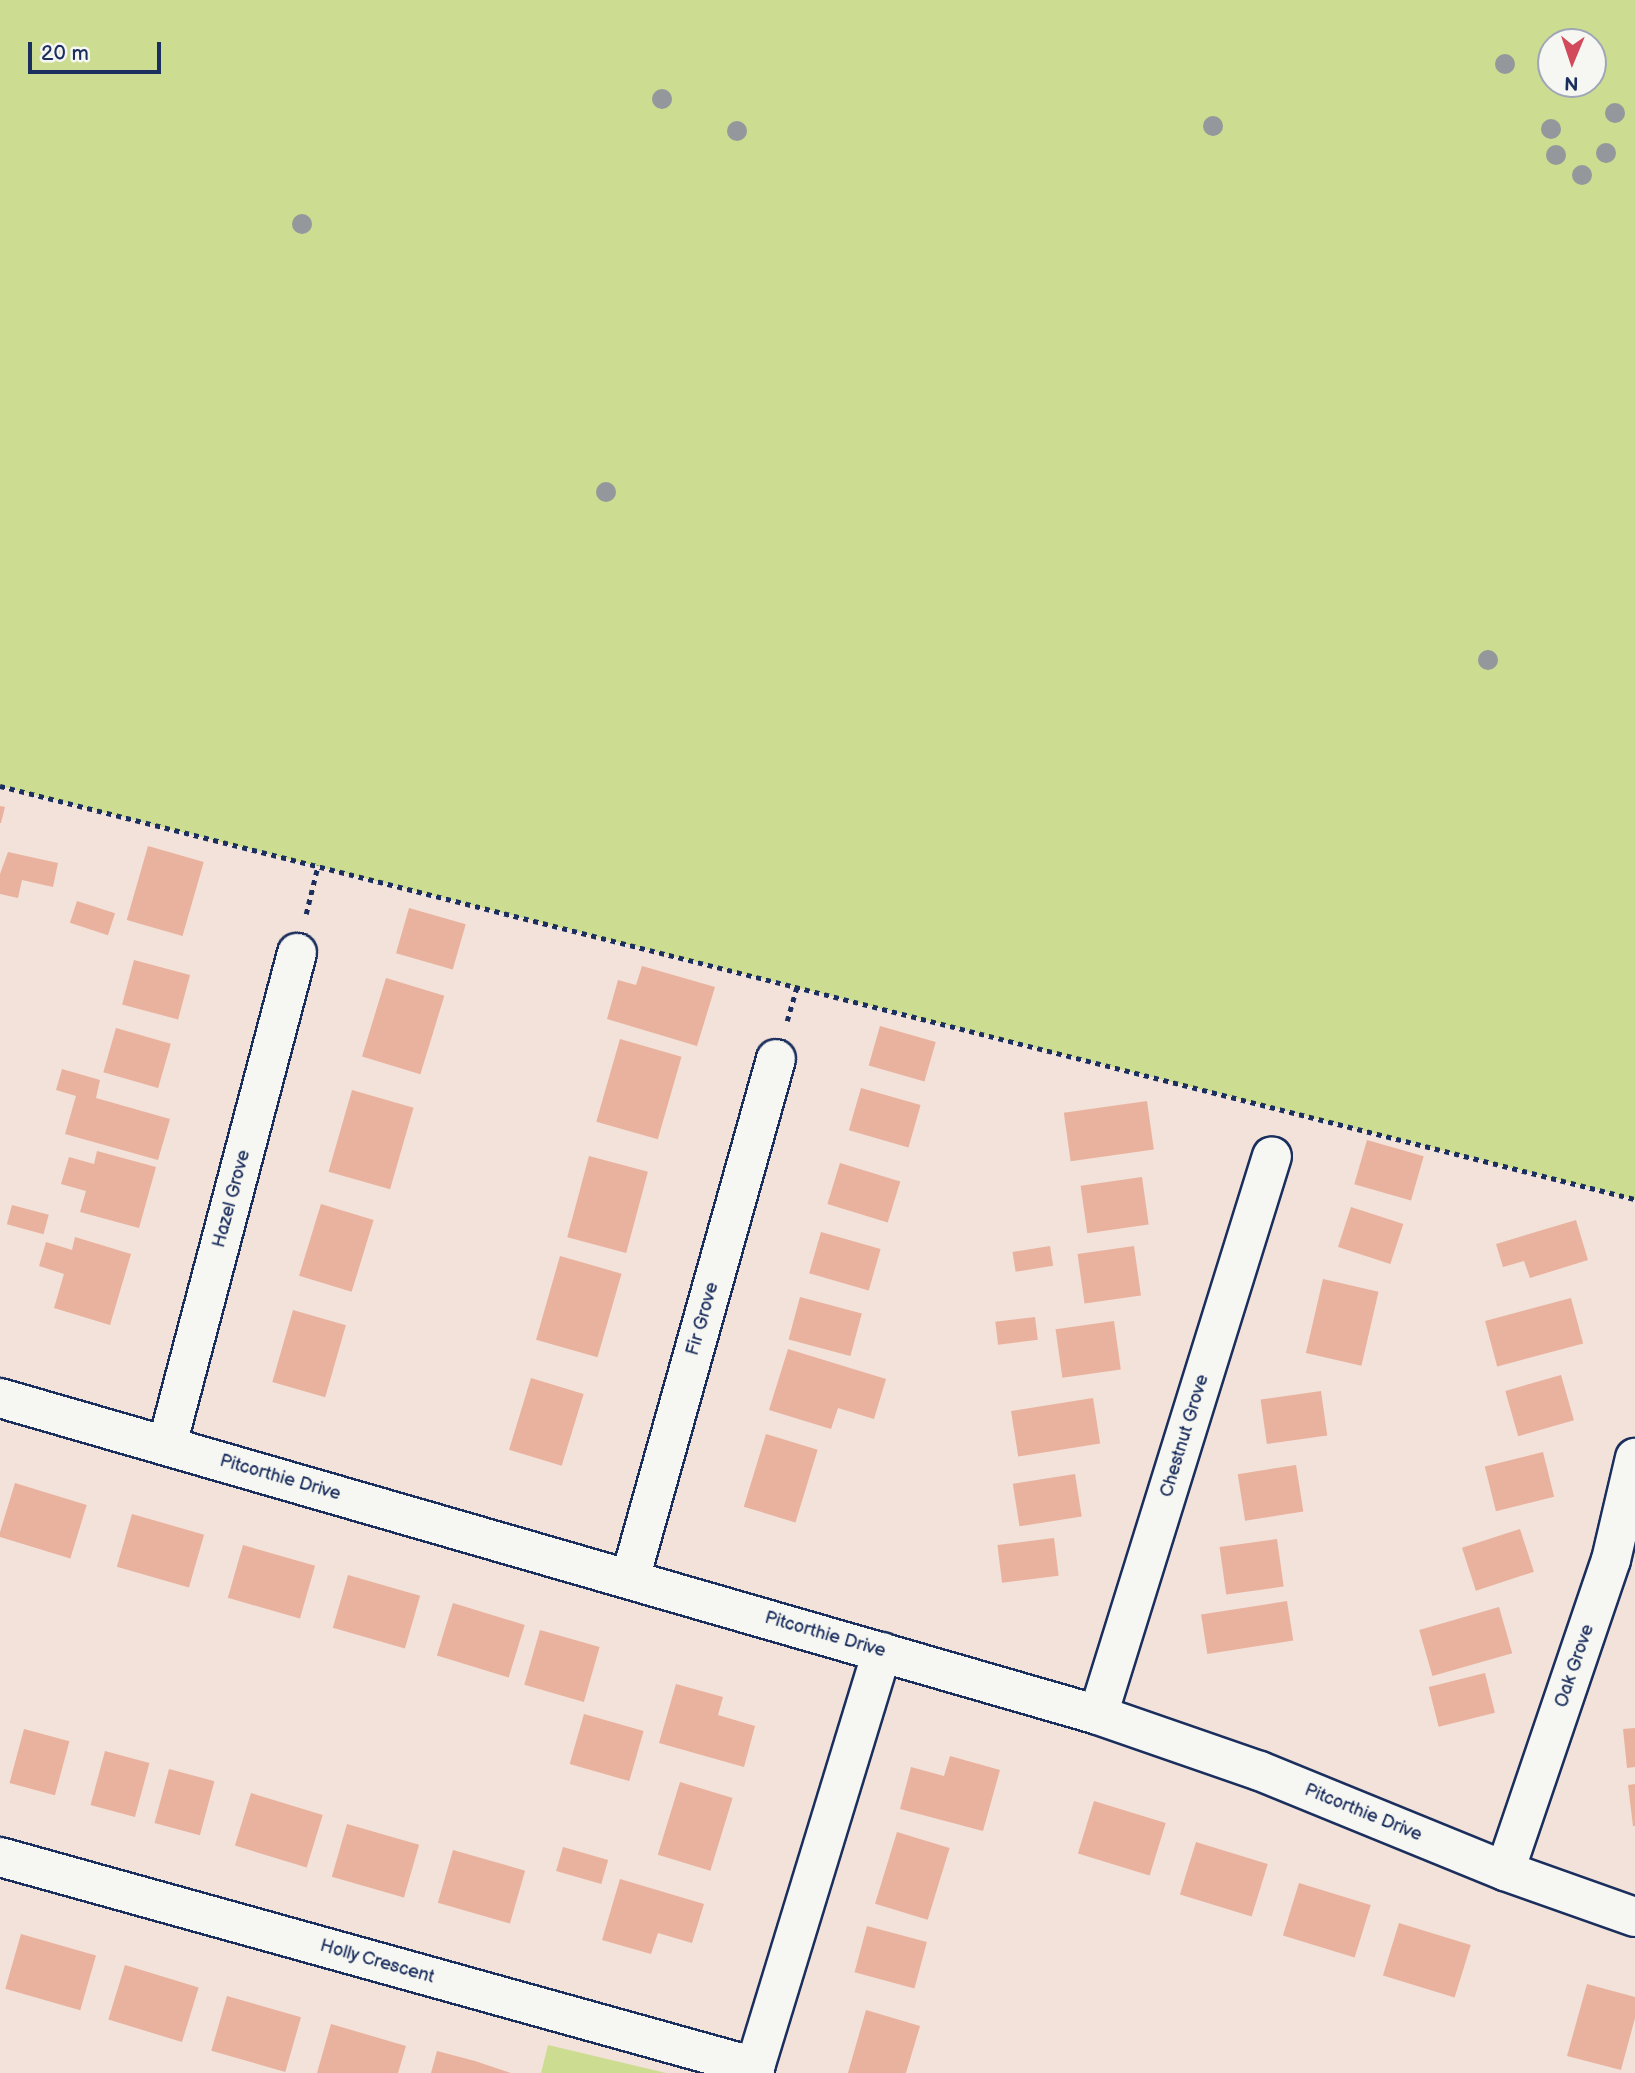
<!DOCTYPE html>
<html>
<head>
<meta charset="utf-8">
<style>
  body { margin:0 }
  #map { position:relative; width:1635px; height:2073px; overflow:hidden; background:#f2e2d9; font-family:"Balsamiq Sans",sans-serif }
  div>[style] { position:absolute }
  .green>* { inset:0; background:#ccdc90 }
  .building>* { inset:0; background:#e9b29e; transform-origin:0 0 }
  .path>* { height:4.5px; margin-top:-2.25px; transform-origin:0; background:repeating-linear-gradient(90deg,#1b2f5e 0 5px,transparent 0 10px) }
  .roads { filter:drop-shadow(2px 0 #1b2f5e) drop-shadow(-2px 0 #1b2f5e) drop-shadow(0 2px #1b2f5e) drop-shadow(0 -2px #1b2f5e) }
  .minor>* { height:38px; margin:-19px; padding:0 19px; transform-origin:19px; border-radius:19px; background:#f6f6f2 }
  .trees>* { width:20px; height:20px; margin:-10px; border-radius:50%; background:#94979c }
  span { translate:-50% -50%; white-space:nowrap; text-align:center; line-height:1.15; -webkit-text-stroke:5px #f6f6f2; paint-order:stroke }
  .street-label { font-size:18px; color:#1b2f5e }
  .north { position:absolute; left:1537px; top:28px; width:70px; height:70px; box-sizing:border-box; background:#f6f6f2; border:2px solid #9ea6b7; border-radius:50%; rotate:182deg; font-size:19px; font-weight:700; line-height:28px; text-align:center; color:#1b2f5e }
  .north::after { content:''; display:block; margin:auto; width:24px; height:32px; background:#d1495b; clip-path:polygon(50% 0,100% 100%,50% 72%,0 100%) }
  .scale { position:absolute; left:28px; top:42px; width:133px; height:32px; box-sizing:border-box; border:4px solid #1b2f5e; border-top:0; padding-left:9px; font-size:21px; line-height:24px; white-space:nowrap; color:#1b2f5e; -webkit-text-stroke:5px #f6f6f2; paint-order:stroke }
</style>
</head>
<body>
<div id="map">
  <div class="green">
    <i style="clip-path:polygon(evenodd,0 0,1635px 0,1635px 1199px,0 786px,0 0,1551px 42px,1593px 42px,1593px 84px,1551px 84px,1551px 42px)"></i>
    <i style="clip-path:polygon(548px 2045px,666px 2073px,541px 2073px)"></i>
  </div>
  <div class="building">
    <i style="clip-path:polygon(0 806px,5px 807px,1px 823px,0 823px)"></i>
    <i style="left:148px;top:846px;width:58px;height:77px;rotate:16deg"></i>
    <i style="clip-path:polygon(8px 852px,58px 863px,53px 887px,22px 880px,18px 898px,0 894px,0 874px)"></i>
    <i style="left:77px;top:901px;width:40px;height:23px;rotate:18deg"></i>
    <i style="left:409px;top:908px;width:59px;height:47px;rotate:16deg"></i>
    <i style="left:134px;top:960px;width:58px;height:46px;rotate:15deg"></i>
    <i style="clip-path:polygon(642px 966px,715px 987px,697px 1046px,607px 1019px,618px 980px,636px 985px)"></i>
    <i style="left:386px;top:978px;width:61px;height:82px;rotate:17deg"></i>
    <i style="left:880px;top:1026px;width:58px;height:41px;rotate:16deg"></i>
    <i style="left:116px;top:1028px;width:57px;height:46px;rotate:16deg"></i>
    <i style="left:620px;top:1039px;width:64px;height:86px;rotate:16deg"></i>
    <i style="clip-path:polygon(62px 1069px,100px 1080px,96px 1098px,170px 1119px,158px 1160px,65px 1134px,76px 1096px,56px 1090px)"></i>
    <i style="left:861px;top:1088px;width:62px;height:44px;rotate:16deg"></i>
    <i style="left:352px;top:1090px;width:64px;height:85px;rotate:16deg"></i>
    <i style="left:1147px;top:1101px;width:49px;height:84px;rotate:82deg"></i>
    <i style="left:1367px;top:1140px;width:59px;height:46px;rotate:16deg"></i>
    <i style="clip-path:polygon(97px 1151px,156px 1167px,139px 1228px,80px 1212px,86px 1191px,61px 1184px,69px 1157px,94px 1164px)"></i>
    <i style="left:589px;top:1156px;width:61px;height:84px;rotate:15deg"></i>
    <i style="left:840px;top:1163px;width:63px;height:43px;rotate:17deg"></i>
    <i style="left:1142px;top:1177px;width:48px;height:62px;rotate:82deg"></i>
    <i style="left:321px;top:1204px;width:55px;height:75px;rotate:17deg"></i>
    <i style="left:12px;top:1205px;width:38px;height:20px;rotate:15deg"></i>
    <i style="left:1351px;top:1207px;width:55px;height:42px;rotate:18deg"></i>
    <i style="clip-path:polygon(1576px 1220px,1588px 1260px,1530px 1278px,1524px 1261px,1503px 1267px,1496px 1244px)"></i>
    <i style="left:821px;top:1232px;width:62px;height:43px;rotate:16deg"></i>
    <i style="clip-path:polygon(75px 1237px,131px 1254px,110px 1325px,54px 1308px,64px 1274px,39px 1266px,46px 1242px,72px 1250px)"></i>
    <i style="left:1050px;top:1246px;width:20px;height:38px;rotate:81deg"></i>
    <i style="left:1134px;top:1246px;width:50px;height:57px;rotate:82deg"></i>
    <i style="left:560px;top:1256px;width:64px;height:87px;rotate:16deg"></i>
    <i style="left:1323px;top:1279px;width:57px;height:76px;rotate:13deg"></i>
    <i style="left:800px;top:1297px;width:64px;height:44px;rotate:15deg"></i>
    <i style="left:1571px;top:1298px;width:47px;height:89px;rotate:75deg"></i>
    <i style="left:293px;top:1310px;width:55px;height:75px;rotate:16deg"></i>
    <i style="left:1035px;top:1317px;width:23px;height:40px;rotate:83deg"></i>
    <i style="left:1114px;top:1321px;width:49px;height:59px;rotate:82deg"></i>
    <i style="clip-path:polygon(788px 1349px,886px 1379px,874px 1419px,838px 1408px,831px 1429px,769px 1410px)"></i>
    <i style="left:1561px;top:1375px;width:47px;height:58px;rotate:74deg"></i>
    <i style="left:531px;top:1378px;width:55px;height:75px;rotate:17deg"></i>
    <i style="left:1321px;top:1391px;width:45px;height:61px;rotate:82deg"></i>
    <i style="left:1093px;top:1398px;width:46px;height:83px;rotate:81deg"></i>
    <i style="left:766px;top:1434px;width:54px;height:76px;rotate:17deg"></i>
    <i style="left:1543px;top:1452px;width:46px;height:60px;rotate:76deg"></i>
    <i style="left:1296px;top:1465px;width:47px;height:59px;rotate:81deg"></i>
    <i style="left:1075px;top:1474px;width:43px;height:63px;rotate:81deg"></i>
    <i style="left:15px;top:1483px;width:75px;height:56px;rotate:17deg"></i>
    <i style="left:132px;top:1514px;width:75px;height:55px;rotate:16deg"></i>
    <i style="left:1520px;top:1529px;width:45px;height:61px;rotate:72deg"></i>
    <i style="left:1054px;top:1538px;width:38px;height:57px;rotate:83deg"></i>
    <i style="left:1277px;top:1539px;width:48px;height:58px;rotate:82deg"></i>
    <i style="left:243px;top:1545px;width:75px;height:55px;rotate:16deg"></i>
    <i style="left:348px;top:1575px;width:75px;height:55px;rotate:16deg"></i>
    <i style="left:1287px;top:1601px;width:40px;height:87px;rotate:81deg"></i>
    <i style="left:453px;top:1603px;width:75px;height:55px;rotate:17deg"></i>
    <i style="left:1499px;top:1607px;width:48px;height:83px;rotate:74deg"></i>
    <i style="left:540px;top:1630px;width:62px;height:57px;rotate:16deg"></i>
    <i style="left:1485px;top:1673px;width:41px;height:58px;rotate:76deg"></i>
    <i style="clip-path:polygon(676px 1684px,723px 1697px,718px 1715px,755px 1726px,744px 1767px,659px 1743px)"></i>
    <i style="left:584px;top:1714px;width:62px;height:52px;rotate:16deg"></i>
    <i style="clip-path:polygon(1635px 1728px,1635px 1767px,1627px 1768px,1623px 1729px)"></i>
    <i style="left:24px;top:1729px;width:47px;height:56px;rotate:15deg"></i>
    <i style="left:105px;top:1751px;width:46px;height:56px;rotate:15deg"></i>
    <i style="clip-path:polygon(950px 1756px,1000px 1770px,983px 1831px,900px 1809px,911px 1767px,944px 1776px)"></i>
    <i style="left:169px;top:1769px;width:47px;height:56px;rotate:15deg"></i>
    <i style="left:680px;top:1782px;width:55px;height:76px;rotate:17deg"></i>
    <i style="clip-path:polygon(1635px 1784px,1635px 1826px,1633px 1826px,1628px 1785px)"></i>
    <i style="left:251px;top:1793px;width:75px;height:55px;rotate:17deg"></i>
    <i style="left:1094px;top:1801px;width:75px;height:55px;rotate:17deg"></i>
    <i style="left:347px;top:1824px;width:75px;height:55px;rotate:16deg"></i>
    <i style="left:897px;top:1832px;width:55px;height:75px;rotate:17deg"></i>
    <i style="left:1196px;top:1842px;width:75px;height:55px;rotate:17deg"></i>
    <i style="left:563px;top:1847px;width:47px;height:25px;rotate:16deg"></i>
    <i style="left:453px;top:1850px;width:75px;height:55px;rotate:16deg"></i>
    <i style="clip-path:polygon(620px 1879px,704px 1904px,692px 1943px,658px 1933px,651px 1954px,602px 1940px)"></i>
    <i style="left:1299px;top:1883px;width:75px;height:55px;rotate:17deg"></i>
    <i style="left:1399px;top:1923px;width:75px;height:55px;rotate:17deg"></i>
    <i style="left:867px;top:1926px;width:62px;height:48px;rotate:15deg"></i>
    <i style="left:21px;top:1934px;width:78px;height:57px;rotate:16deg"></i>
    <i style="left:125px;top:1965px;width:77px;height:57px;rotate:17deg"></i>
    <i style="clip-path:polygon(1587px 1984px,1635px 1997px,1635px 2018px,1621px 2070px,1567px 2056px)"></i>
    <i style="left:227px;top:1996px;width:77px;height:57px;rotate:16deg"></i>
    <i style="clip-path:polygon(866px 2010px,920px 2026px,906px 2073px,848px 2073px)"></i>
    <i style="clip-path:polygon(331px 2024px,406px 2046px,398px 2073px,317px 2073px)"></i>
    <i style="clip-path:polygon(437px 2051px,475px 2061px,511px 2073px,431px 2073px)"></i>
  </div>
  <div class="path">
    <i style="left:0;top:786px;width:1686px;rotate:14.18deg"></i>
    <i style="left:306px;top:914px;width:50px;rotate:-76.2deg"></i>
    <i style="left:787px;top:1021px;width:36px;rotate:-74deg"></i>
  </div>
  <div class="roads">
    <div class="minor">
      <i style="left:0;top:1398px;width:1143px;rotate:16.1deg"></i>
      <i style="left:1098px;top:1715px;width:171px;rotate:19.1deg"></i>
      <i style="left:1260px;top:1771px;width:265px;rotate:22.2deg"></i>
      <i style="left:1505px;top:1871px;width:138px;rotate:19.5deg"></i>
      <i style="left:167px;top:1445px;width:509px;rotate:-75.2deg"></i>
      <i style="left:630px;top:1579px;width:540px;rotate:-74.32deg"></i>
      <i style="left:1098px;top:1715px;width:585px;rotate:-72.71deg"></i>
      <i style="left:0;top:1857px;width:784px;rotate:15.54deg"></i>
      <i style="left:755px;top:2067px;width:434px;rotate:-73deg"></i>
      <i style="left:1505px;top:1871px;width:329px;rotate:-71.2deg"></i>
      <i style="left:1611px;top:1560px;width:105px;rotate:-76.8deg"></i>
    </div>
  </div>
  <div class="trees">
    <i style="left:1505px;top:64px"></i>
    <i style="left:662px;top:99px"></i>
    <i style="left:1615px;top:113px"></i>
    <i style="left:1213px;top:126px"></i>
    <i style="left:1551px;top:129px"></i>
    <i style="left:737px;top:131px"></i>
    <i style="left:1606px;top:153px"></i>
    <i style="left:1556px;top:155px"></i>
    <i style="left:1582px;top:175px"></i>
    <i style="left:302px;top:224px"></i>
    <i style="left:606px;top:492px"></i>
    <i style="left:1488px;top:660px"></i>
  </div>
  <div class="street-label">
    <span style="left:232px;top:1199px;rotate:-75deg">Hazel Grove</span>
    <span style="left:703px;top:1319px;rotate:-74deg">Fir Grove</span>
    <span style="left:1185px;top:1436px;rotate:-73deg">Chestnut Grove</span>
    <span style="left:280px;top:1478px;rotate:16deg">Pitcorthie Drive</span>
    <span style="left:825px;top:1635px;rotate:16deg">Pitcorthie Drive</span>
    <span style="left:1575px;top:1666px;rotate:-71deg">Oak Grove</span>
    <span style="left:1363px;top:1813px;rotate:22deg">Pitcorthie Drive</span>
    <span style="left:377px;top:1962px;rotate:16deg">Holly Crescent</span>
  </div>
  <div class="north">N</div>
  <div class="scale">20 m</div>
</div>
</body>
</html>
